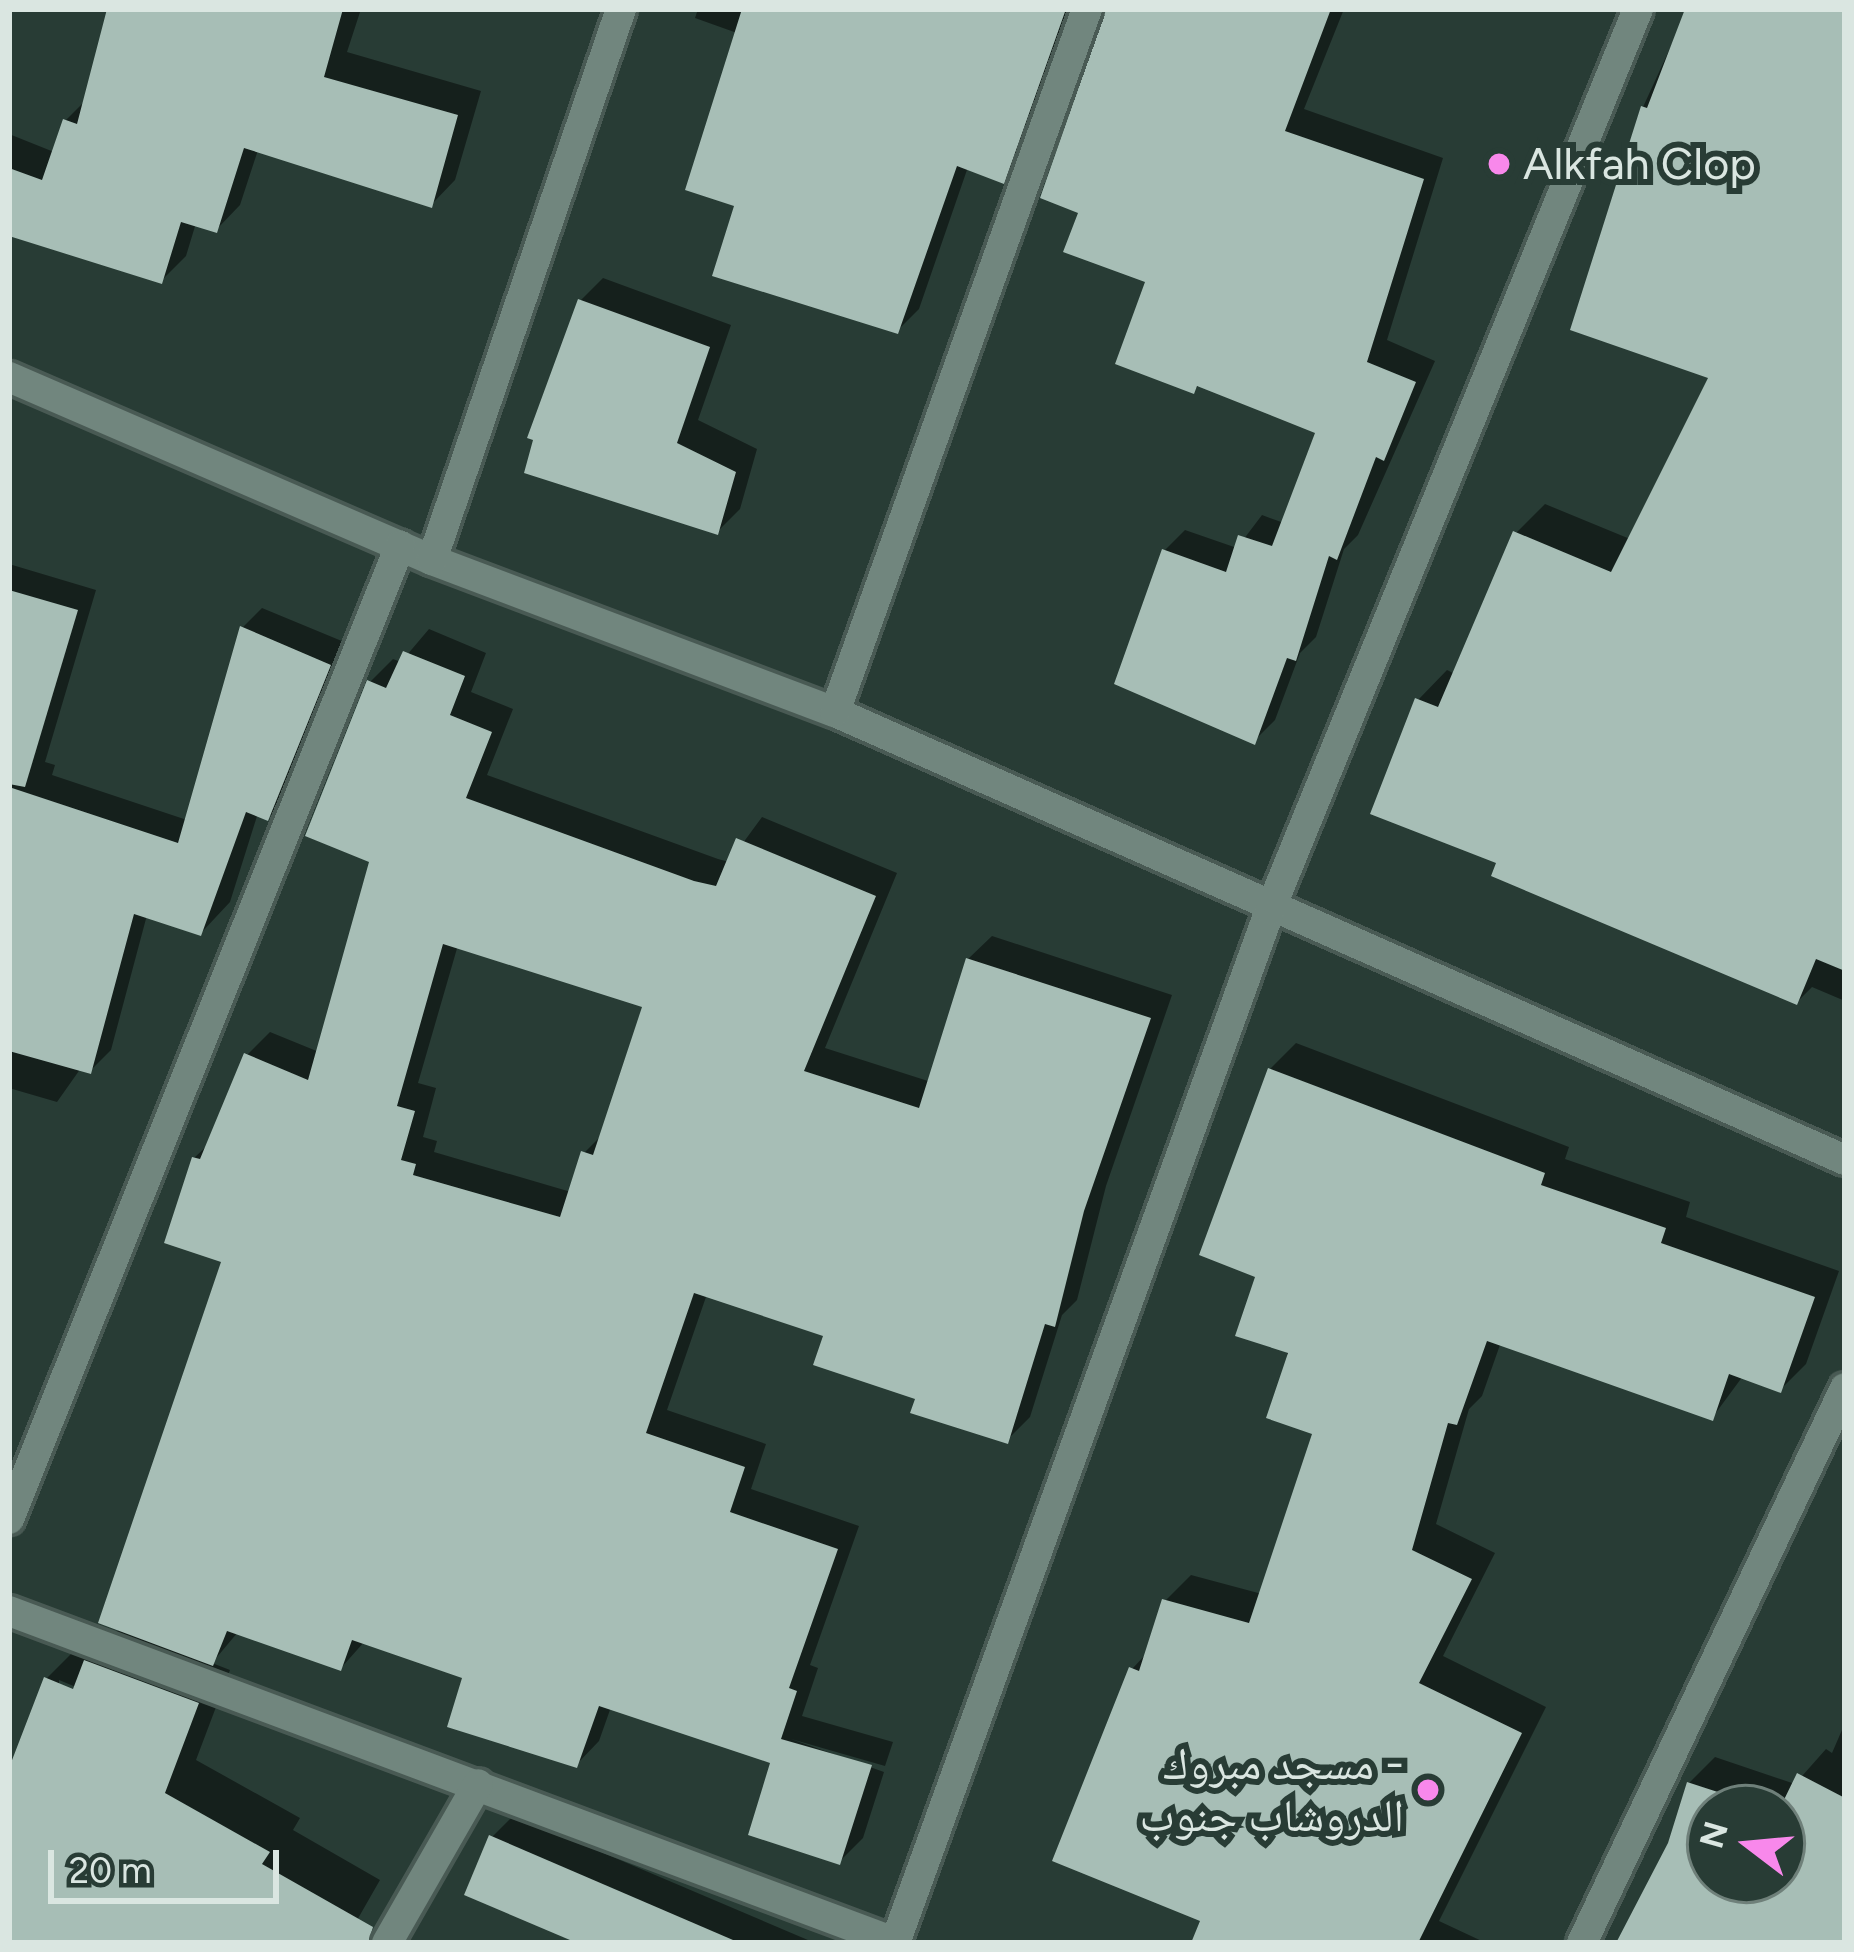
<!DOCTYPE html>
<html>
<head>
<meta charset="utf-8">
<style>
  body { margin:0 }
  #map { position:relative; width:1854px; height:1952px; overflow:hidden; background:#283c35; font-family:Figtree,"Noto Naskh Arabic",sans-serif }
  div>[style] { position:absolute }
  .shadow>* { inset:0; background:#0007 }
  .building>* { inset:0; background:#a7beb6 }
  .roads { filter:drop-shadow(3px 0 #495a54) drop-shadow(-3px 0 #495a54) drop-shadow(0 3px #495a54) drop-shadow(0 -3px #495a54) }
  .minor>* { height:30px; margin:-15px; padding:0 15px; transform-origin:15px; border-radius:15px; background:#71867e }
  .dots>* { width:33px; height:33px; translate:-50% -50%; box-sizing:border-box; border:6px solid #283c35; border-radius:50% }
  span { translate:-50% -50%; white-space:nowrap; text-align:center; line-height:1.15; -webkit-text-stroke:12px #283c35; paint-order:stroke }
  .poi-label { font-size:45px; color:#dae6e1 }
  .left { translate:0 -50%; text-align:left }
  .right { translate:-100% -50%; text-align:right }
  .frame { position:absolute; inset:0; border:12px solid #dae6e1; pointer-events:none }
  .north { position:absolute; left:1686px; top:1784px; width:120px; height:120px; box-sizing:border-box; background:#283c35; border:3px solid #6f807a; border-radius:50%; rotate:286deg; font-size:33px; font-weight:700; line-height:48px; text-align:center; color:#dae6e1 }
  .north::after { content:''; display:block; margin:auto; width:42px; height:54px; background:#f888eb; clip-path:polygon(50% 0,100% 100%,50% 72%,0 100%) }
  .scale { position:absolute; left:48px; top:1850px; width:231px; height:54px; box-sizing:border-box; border:6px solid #dae6e1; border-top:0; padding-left:15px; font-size:36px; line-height:42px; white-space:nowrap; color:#dae6e1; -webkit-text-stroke:9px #283c35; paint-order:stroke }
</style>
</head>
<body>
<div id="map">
  <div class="shadow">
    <i style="clip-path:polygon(110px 9px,361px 9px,347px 52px,481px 91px,455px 180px,431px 205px,258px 150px,240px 205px,216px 230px,196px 223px,186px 256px,161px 281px,9px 231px,9px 134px,54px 152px,65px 121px,86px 100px)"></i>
    <i style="clip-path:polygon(698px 9px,1078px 9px,1024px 160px,1003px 181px,968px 167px,919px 309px,897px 331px,738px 204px,737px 33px,695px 18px)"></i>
    <i style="clip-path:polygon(1105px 9px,1344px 9px,1304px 109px,1443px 158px,1387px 340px,1435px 361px,1358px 535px,1344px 549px,1316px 637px,1300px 653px,1275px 720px,1254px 741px,1164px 551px,1185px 530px,1237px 548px,1262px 515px,1284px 523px,1319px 431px,1200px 384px,1193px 391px,1149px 280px,1082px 211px)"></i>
    <i style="clip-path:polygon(1688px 9px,1845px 9px,1845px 1001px,1812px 987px,1797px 1002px,1418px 700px,1447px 670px,1455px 674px,1516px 533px,1545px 504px,1630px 539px,1713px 376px,1643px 107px)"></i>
    <i style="clip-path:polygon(603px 278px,731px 325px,698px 420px,757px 449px,740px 509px,717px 532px,580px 301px)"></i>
    <i style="clip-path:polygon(9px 564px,96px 590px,45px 762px,55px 765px,52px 775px,187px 820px,242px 628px,262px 608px,349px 644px,288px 797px,268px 818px,258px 813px,230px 902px,201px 933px,147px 915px,111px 1050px,90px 1071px,81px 1068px,57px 1102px,9px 1088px)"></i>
    <i style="clip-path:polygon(evenodd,429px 629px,486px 653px,471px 692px,513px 709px,487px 775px,718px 859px,729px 862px,762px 817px,897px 873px,825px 1048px,928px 1081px,968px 959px,992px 936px,1172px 995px,1106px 1186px,1077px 1300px,1062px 1315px,1030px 1417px,1007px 1440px,919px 1397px,826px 1335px,707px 1294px,667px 1410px,766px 1444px,751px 1489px,859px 1526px,810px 1665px,818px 1668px,802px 1716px,893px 1742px,885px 1766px,791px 1739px,884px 1772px,863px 1838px,840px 1861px,774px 1761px,611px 1707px,599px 1741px,576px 1765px,466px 1676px,365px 1641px,341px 1668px,238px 1632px,212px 1663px,230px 1670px,196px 1760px,300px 1818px,293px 1830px,380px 1880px,344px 1943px,32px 1943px,9px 1934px,9px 1777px,46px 1679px,79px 1646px,96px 1653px,120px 1628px,225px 1260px,194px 1158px,210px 1143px,247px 1055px,270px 1032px,319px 1052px,373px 860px,370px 682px,393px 659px,401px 662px,429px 629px,458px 945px,646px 1005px,604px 1133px,584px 1153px,571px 1192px,434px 1152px,437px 1141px,423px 1137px,436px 1088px,418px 1083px,458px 945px,429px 629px,59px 1680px,88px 1692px,59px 1687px,59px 1680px)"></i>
    <i style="clip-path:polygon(1296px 1043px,1569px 1147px,1565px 1159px,1690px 1202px,1686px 1217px,1839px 1271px,1806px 1364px,1780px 1390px,1743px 1376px,1712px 1418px,1501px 1342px,1482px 1396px,1469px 1409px,1436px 1524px,1495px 1553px,1443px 1656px,1546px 1707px,1439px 1921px,1486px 1943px,1194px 1943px,1204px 1919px,1132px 1669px,1148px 1652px,1165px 1601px,1191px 1575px,1262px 1594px,1316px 1432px,1258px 1275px,1270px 1069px)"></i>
    <i style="clip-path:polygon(evenodd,1845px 1723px,1845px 1943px,1620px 1943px,1670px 1844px,1689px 1783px,1715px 1757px,1795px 1784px,1826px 1749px,1832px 1753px,1845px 1723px,1710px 1808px,1782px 1808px,1782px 1880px,1710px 1880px,1710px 1808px)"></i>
    <i style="clip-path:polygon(514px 1815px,815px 1943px,585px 1943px,491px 1838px)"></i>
  </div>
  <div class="building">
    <i style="clip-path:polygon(107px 9px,343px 9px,324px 77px,458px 115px,432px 208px,244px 148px,217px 233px,181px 222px,162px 284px,9px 236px,9px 168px,42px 180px,63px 119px,77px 124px)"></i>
    <i style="clip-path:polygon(742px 9px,1066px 9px,1004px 184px,957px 166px,898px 334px,712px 276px,734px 206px,685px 190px)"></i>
    <i style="clip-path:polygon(1106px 9px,1331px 9px,1285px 131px,1424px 179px,1367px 362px,1416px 382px,1384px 461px,1376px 457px,1337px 560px,1329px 556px,1296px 661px,1287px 658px,1255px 745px,1114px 684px,1162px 549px,1226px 572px,1238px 535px,1272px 546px,1315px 433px,1197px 386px,1194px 394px,1115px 364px,1145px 282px,1063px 252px,1078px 213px,1040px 198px)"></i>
    <i style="clip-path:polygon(1685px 9px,1845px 9px,1845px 971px,1816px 959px,1797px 1005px,1491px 876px,1496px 863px,1370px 814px,1415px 698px,1438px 707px,1513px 531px,1611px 572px,1708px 378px,1570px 330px,1641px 106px,1647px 108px)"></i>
    <i style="clip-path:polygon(578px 299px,710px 347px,677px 443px,736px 472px,718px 535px,524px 473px,533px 440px,527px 438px)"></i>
    <i style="clip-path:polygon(9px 590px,78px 610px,25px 787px,9px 784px)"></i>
    <i style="clip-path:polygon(240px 626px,331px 665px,268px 821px,246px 812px,201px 936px,134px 914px,91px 1074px,9px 1051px,9px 787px,178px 843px)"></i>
    <i style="clip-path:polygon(evenodd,403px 651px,465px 676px,450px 715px,492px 732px,466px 798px,694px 881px,716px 886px,736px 838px,876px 896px,804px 1071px,919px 1108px,966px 958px,1151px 1018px,1084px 1211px,1055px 1327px,1045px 1324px,1008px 1444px,910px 1413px,915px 1399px,813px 1365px,823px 1336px,694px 1293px,646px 1433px,745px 1467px,730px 1512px,838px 1549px,789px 1688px,797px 1691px,781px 1739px,872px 1765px,840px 1865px,748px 1835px,770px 1763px,599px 1706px,577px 1768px,447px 1727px,462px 1678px,352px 1640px,341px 1671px,227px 1631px,213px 1666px,98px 1623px,221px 1262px,164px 1243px,192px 1157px,200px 1159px,244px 1053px,308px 1080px,369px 862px,305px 836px,367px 680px,386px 688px,403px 651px,443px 944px,642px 1007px,593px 1155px,581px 1151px,560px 1217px,413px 1175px,416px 1164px,401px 1160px,415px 1111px,397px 1106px,443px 944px)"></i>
    <i style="clip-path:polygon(1268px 1068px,1545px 1173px,1541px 1185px,1666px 1228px,1661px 1243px,1815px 1297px,1781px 1393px,1729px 1374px,1713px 1421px,1487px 1341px,1457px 1425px,1448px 1423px,1412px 1550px,1472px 1579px,1419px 1683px,1522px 1733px,1418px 1943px,1191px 1943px,1200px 1921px,1052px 1861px,1129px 1667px,1139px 1671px,1162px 1599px,1249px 1623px,1312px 1434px,1266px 1418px,1288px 1353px,1235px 1336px,1255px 1277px,1199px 1255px)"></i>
    <i style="clip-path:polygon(84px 1660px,199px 1703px,165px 1793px,270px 1852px,262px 1864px,373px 1927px,368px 1943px,9px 1943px,9px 1768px,44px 1677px,73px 1689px)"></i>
    <i style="clip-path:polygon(1797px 1773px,1845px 1798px,1845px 1943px,1616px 1943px,1668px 1843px,1687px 1782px,1767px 1808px,1710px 1808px,1710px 1880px,1782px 1880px,1780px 1808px)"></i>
    <i style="clip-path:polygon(489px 1835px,740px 1943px,577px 1943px,464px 1895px)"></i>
  </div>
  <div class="roads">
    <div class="minor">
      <i style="left:9px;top:377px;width:461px;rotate:23.4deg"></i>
      <i style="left:432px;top:560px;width:431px;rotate:20.7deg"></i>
      <i style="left:835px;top:712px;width:1105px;rotate:23.92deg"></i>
      <i style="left:432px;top:560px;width:583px;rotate:-71.07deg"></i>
      <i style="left:835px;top:712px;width:747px;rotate:-70.28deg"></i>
      <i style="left:9px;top:1519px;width:1049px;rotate:-68.11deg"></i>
      <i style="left:9px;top:1611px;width:948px;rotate:20.5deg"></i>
      <i style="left:387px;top:1943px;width:183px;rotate:-60.2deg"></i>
      <i style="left:895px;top:1943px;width:1099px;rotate:-70.05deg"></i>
      <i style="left:1270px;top:910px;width:973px;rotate:-67.78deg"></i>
      <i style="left:1582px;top:1943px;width:614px;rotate:-64.64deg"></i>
    </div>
  </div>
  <div class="dots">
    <i style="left:1499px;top:164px;background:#f888eb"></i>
    <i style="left:1428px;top:1790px;background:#f888eb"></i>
  </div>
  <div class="poi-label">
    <span class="left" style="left:1523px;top:164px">Alkfah Clop</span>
    <span class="right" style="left:1404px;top:1790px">مسجد مبروك -<br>الدروشاب جنوب</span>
  </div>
  <div class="frame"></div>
  <div class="north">N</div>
  <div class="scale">20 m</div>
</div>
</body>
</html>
